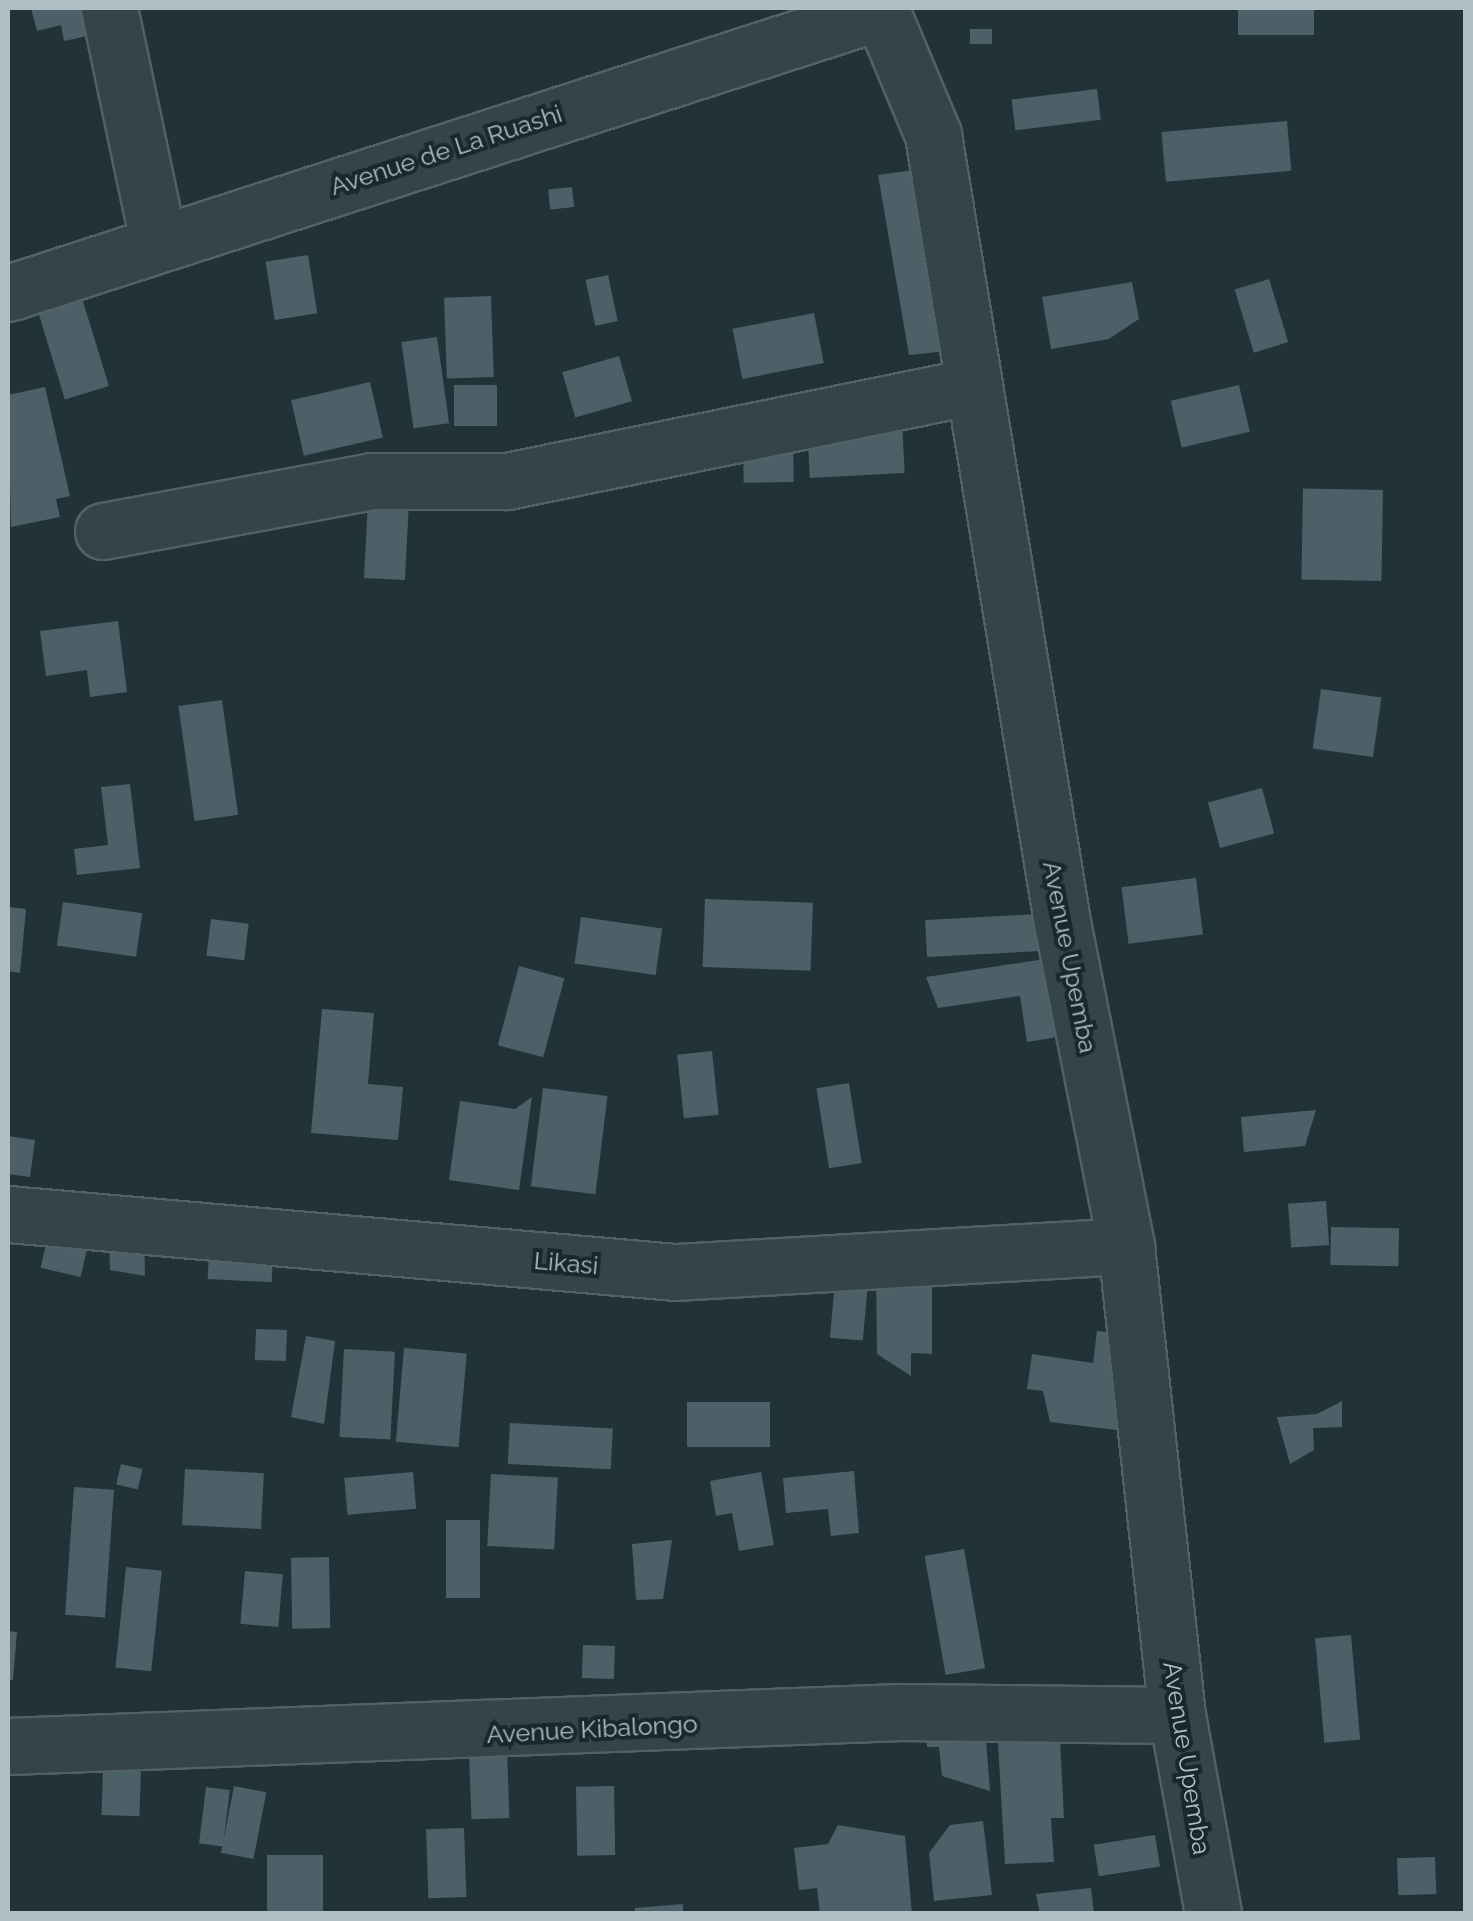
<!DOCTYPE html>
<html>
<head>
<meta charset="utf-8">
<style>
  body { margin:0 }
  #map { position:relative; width:1473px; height:1921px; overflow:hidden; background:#213338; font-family:Raleway,sans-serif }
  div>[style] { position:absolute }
  .building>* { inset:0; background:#4c6067; transform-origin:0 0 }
  .roads { filter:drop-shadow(2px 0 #526166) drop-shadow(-2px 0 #526166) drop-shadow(0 2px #526166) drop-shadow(0 -2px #526166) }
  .minor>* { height:55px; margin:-27.5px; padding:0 27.5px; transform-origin:27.5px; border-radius:27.5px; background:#354448 }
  span { translate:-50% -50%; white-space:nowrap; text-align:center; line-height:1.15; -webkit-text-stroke:8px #1a282d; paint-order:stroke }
  .street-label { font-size:25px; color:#afbfc5 }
  .frame { position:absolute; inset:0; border:10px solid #afbfc5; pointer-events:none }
</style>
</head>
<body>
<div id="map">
  <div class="building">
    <i style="clip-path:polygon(31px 8px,80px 8px,87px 36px,64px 41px,61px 25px,37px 31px)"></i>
    <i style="left:1238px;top:8px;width:76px;height:27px"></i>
    <i style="left:970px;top:29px;width:22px;height:15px"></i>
    <i style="left:1097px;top:89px;width:31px;height:86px;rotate:83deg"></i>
    <i style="left:1287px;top:121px;width:50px;height:126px;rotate:85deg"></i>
    <i style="clip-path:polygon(934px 167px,957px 350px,909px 355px,878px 175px)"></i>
    <i style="left:572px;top:187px;width:20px;height:24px;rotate:84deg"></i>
    <i style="left:308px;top:255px;width:59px;height:43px;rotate:81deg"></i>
    <i style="left:608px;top:275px;width:47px;height:23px;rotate:78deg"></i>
    <i style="left:1269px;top:279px;width:66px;height:36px;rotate:73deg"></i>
    <i style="clip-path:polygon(1132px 282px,1139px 319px,1109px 339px,1051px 349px,1042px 297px)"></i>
    <i style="left:491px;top:296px;width:81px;height:47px;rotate:88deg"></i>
    <i style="left:82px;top:298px;width:92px;height:46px;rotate:73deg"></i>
    <i style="left:814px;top:313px;width:51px;height:83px;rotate:79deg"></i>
    <i style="left:437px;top:337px;width:87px;height:36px;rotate:82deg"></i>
    <i style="left:619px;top:356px;width:47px;height:59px;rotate:74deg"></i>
    <i style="left:370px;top:382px;width:57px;height:81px;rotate:77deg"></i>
    <i style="left:454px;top:385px;width:43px;height:41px"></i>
    <i style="left:1239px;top:385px;width:48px;height:70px;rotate:77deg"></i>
    <i style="clip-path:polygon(45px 387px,70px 496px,56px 499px,60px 517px,11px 527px,8px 395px)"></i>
    <i style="left:902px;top:421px;width:52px;height:95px;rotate:87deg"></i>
    <i style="left:793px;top:441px;width:41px;height:50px;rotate:89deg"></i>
    <i style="left:1383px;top:490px;width:91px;height:80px;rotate:91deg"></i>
    <i style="left:368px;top:501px;width:41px;height:77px;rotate:3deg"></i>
    <i style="clip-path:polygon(118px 621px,127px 692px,90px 697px,87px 670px,46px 676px,40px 631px)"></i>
    <i style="left:1321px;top:689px;width:61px;height:60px;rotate:8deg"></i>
    <i style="left:222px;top:700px;width:116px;height:44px;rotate:82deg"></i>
    <i style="clip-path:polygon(130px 784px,140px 868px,77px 875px,74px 849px,108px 845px,101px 787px)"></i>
    <i style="left:1262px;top:788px;width:47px;height:56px;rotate:75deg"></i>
    <i style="left:1196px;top:878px;width:57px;height:75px;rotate:83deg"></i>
    <i style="left:705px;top:899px;width:108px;height:68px;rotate:2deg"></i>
    <i style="left:63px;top:902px;width:80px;height:44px;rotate:8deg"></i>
    <i style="clip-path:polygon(8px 907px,26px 909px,20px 973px,8px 971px)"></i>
    <i style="left:1039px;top:914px;width:37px;height:114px;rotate:87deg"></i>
    <i style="left:581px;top:917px;width:82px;height:47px;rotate:8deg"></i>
    <i style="left:211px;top:919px;width:38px;height:37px;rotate:7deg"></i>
    <i style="clip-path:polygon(1045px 959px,1058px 1037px,1027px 1042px,1020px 996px,938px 1008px,926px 977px)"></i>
    <i style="left:519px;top:966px;width:47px;height:82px;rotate:15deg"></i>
    <i style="clip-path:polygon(322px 1009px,374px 1013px,368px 1084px,403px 1087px,398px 1140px,311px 1133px)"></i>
    <i style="left:712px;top:1051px;width:64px;height:35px;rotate:84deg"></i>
    <i style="left:849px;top:1083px;width:81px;height:33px;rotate:81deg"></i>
    <i style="left:543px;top:1088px;width:65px;height:99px;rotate:7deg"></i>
    <i style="clip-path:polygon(532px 1097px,519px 1190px,449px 1180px,460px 1101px,515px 1109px)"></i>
    <i style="clip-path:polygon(1316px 1110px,1305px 1146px,1244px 1152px,1241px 1117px)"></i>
    <i style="clip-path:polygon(8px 1136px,35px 1140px,30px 1177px,8px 1174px)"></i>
    <i style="left:1326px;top:1201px;width:44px;height:38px;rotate:86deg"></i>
    <i style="left:51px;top:1223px;width:41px;height:46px;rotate:13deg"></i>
    <i style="left:1331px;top:1227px;width:68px;height:38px;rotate:1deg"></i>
    <i style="clip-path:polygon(109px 1231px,144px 1232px,145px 1276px,110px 1270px)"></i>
    <i style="left:210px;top:1235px;width:64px;height:44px;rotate:3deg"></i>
    <i style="left:836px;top:1269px;width:33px;height:69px;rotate:5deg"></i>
    <i style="clip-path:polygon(876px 1272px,932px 1273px,932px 1354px,911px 1353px,911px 1376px,877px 1354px)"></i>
    <i style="left:256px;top:1329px;width:31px;height:31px;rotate:2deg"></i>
    <i style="clip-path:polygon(1097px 1331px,1129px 1334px,1117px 1430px,1050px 1422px,1043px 1391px,1027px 1389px,1032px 1354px,1093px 1363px)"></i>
    <i style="clip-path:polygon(306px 1336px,335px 1341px,324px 1424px,291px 1417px)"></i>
    <i style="left:404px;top:1348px;width:63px;height:94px;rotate:5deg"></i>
    <i style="left:344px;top:1349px;width:51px;height:88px;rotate:3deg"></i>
    <i style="clip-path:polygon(1342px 1401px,1342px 1427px,1313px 1428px,1314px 1450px,1290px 1464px,1277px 1417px,1317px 1414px)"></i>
    <i style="left:770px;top:1402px;width:45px;height:83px;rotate:90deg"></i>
    <i style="left:510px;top:1423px;width:103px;height:41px;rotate:3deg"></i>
    <i style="left:121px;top:1464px;width:22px;height:21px;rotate:13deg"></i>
    <i style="left:185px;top:1469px;width:79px;height:56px;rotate:3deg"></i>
    <i style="clip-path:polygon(854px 1471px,859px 1533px,831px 1536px,828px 1509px,786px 1513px,783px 1478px)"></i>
    <i style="left:413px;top:1472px;width:37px;height:69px;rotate:85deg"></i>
    <i style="clip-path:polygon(761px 1472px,774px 1545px,739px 1551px,732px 1513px,716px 1516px,710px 1481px)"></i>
    <i style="left:491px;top:1474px;width:67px;height:72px;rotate:3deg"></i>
    <i style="left:74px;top:1487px;width:40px;height:128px;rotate:4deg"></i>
    <i style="left:446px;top:1520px;width:34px;height:78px"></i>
    <i style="clip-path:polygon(672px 1540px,663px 1599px,636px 1600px,632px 1544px)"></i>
    <i style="left:964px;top:1549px;width:121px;height:40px;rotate:80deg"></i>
    <i style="left:329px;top:1557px;width:71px;height:38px;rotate:89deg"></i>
    <i style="left:126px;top:1567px;width:36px;height:101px;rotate:6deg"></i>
    <i style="left:245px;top:1571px;width:38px;height:53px;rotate:5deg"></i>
    <i style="clip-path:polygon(8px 1631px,17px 1632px,13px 1680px,8px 1680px)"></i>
    <i style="left:1351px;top:1635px;width:105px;height:36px;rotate:85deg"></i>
    <i style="left:583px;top:1645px;width:32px;height:33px;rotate:2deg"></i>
    <i style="clip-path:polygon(984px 1715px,990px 1791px,942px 1776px,939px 1747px,927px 1747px,925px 1720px)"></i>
    <i style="clip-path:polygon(1060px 1740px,1064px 1818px,1051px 1818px,1054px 1862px,1005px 1864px,998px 1743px)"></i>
    <i style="left:507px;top:1750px;width:68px;height:38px;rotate:88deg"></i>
    <i style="left:103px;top:1770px;width:38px;height:45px;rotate:2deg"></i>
    <i style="left:234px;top:1786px;width:33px;height:68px;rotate:11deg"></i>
    <i style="left:614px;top:1786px;width:69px;height:38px;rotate:89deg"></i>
    <i style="left:206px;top:1787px;width:24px;height:57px;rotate:7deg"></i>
    <i style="clip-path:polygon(983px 1821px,992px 1895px,934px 1901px,929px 1853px,950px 1825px)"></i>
    <i style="clip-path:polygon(838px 1825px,905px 1836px,912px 1914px,820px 1914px,817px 1888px,799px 1890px,794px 1848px,828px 1844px)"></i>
    <i style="left:464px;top:1828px;width:69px;height:38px;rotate:88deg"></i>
    <i style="left:1155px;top:1835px;width:32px;height:62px;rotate:81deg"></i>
    <i style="left:267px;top:1855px;width:56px;height:59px"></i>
    <i style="left:1435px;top:1857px;width:37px;height:38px;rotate:88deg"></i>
    <i style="clip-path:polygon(1091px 1888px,1094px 1914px,1040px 1914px,1036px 1894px)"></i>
    <i style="clip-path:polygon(683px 1904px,683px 1914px,635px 1914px,635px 1908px)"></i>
  </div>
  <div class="roads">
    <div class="minor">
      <i style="left:109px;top:8px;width:237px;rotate:78.1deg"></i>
      <i style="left:880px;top:8px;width:138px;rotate:67.3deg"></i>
      <i style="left:933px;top:135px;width:798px;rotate:80.69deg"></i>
      <i style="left:1062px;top:922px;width:330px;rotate:78.8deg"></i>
      <i style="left:1126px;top:1246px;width:472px;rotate:83.8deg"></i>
      <i style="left:1177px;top:1715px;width:202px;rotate:79.7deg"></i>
      <i style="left:8px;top:293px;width:918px;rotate:-17.88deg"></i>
      <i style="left:103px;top:531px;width:274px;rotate:-10.5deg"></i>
      <i style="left:372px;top:481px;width:135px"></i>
      <i style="left:507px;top:481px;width:475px;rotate:-11.5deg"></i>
      <i style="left:8px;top:1214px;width:670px;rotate:4.97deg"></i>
      <i style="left:675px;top:1272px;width:452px;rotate:-3.3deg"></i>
      <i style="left:8px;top:1746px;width:893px;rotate:-2.18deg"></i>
      <i style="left:900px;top:1712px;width:277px;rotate:0.6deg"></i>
    </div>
  </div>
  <div class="street-label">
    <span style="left:446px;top:150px;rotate:-18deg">Avenue de La Ruashi</span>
    <span style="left:1070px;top:957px;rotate:79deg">Avenue Upemba</span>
    <span style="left:566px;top:1263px;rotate:5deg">Likasi</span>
    <span style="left:592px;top:1729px;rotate:-3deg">Avenue Kibalongo</span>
    <span style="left:1187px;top:1758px;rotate:81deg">Avenue Upemba</span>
  </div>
  <div class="frame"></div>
</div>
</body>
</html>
